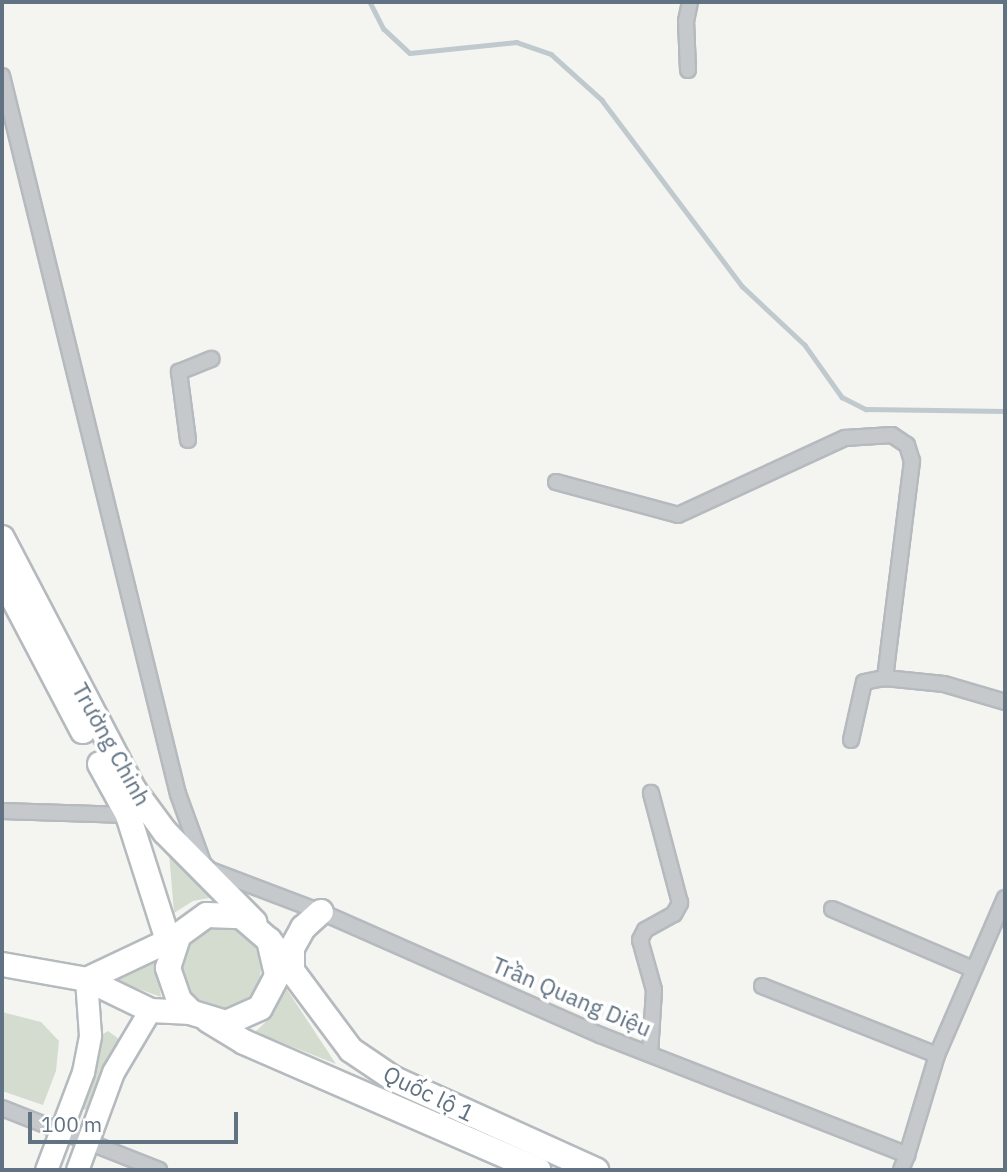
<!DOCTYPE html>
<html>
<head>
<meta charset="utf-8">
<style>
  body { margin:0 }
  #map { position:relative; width:1007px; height:1172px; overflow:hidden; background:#f4f5f0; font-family:"IBM Plex Sans",sans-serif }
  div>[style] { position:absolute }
  .green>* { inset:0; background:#d4dcd0 }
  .round { border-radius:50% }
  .stream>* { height:4.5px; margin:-2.25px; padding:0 2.25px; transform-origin:2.25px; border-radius:2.25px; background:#bfc9ce }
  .roads { filter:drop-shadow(2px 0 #b5babf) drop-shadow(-2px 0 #b5babf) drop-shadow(0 2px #b5babf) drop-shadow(0 -2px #b5babf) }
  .minor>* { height:14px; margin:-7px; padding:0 7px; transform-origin:7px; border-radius:7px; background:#c6c9cc }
  .secondary>* { height:21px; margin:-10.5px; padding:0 10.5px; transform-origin:10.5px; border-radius:10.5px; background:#fff }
  .primary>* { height:23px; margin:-11.5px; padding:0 11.5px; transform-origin:11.5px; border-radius:11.5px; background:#fff }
  .trunk>* { height:24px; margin:-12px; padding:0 12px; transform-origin:12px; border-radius:12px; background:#fff }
  span { translate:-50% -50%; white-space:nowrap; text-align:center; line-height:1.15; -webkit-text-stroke:7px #fff; paint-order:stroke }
  .street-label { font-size:23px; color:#617283 }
  .frame { position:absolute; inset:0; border:4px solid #617283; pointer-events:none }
  .scale { position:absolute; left:28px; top:1112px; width:210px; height:32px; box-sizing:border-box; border:4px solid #617283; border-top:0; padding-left:9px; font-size:21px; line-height:24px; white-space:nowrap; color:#617283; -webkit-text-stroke:5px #fff; paint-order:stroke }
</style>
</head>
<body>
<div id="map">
  <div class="green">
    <i style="clip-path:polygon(169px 853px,214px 897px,193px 901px,174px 913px)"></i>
    <i class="round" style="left:179px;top:927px;width:82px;height:82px"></i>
    <i style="clip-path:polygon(155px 960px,161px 997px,114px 980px,142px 967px)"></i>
    <i style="clip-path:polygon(286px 988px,336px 1064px,255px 1032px,270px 1018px)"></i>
    <i style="clip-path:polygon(2px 1012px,41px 1022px,59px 1041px,56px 1071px,43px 1105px,2px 1091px)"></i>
    <i style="clip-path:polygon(108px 1031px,119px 1039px,86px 1110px,79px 1108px,103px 1034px)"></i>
  </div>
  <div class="stream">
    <i style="left:370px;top:2px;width:30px;rotate:63deg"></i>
    <i style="left:384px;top:29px;width:35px;rotate:43deg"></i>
    <i style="left:410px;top:53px;width:107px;rotate:-5.9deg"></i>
    <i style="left:516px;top:42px;width:37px;rotate:19deg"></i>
    <i style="left:551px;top:54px;width:69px;rotate:42deg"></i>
    <i style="left:602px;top:100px;width:233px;rotate:53deg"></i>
    <i style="left:742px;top:286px;width:86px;rotate:43.1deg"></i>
    <i style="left:805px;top:345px;width:64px;rotate:54.6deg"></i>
    <i style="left:842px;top:397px;width:27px;rotate:27deg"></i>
    <i style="left:866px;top:409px;width:139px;rotate:0.8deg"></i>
  </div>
  <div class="roads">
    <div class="minor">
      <i style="left:688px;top:70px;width:49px;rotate:-92.3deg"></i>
      <i style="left:686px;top:21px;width:19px;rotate:-78deg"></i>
      <i style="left:2px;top:76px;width:739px;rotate:76.23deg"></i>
      <i style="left:178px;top:794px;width:79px;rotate:70deg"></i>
      <i style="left:205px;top:868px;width:124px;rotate:20.8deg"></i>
      <i style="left:321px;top:912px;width:305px;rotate:23.8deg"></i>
      <i style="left:600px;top:1035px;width:330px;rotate:21.3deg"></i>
      <i style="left:907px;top:1155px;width:16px;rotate:112deg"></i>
      <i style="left:188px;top:440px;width:69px;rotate:-97.5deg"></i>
      <i style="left:179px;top:372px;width:35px;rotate:-22deg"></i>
      <i style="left:556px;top:482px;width:126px;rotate:15.1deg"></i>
      <i style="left:678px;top:515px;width:184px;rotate:-24.8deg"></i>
      <i style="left:845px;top:438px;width:47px;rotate:-3.7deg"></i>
      <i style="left:892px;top:435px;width:18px;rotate:34deg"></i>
      <i style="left:907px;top:445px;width:17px;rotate:73deg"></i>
      <i style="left:912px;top:461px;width:219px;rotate:97.1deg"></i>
      <i style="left:851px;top:740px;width:59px;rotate:-77.4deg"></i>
      <i style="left:864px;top:682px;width:21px;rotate:-11deg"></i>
      <i style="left:885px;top:678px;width:59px;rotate:5.8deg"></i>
      <i style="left:944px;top:684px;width:64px;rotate:16.4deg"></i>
      <i style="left:2px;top:811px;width:126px;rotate:1.8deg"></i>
      <i style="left:832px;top:909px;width:153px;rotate:23.1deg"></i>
      <i style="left:762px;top:986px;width:188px;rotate:21.5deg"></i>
      <i style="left:650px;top:1054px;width:64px;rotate:-86.4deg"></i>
      <i style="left:654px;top:990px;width:52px;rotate:-105.6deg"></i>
      <i style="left:640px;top:940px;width:11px;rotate:-63deg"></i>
      <i style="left:645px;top:930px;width:33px;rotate:-29deg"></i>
      <i style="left:674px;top:914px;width:13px;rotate:-61deg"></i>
      <i style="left:680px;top:903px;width:114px;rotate:-104.8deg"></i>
      <i style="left:2px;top:1108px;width:169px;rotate:21.5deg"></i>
      <i style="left:907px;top:1155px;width:104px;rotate:-73.3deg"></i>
      <i style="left:937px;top:1055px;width:171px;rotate:-66.6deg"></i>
    </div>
    <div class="secondary">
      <i style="left:46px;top:1170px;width:105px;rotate:-69.3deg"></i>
      <i style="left:83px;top:1072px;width:38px;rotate:-79deg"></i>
      <i style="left:90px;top:1035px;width:56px;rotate:-94.1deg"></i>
      <i style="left:77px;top:1170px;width:104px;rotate:-69.8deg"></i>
      <i style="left:113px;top:1072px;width:72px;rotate:-59.2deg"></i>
    </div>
    <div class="primary">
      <i style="left:2px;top:964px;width:85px;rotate:10.1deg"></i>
      <i style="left:86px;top:979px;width:71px;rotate:25.8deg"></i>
      <i style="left:150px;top:1010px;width:41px;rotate:2.8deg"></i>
      <i style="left:86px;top:979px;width:103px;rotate:-25.3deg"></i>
    </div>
    <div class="trunk">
      <i style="left:2px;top:538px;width:284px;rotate:62.4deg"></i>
      <i style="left:134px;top:790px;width:52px;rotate:53.6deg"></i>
      <i style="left:165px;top:832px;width:127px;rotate:45.3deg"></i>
      <i style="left:2px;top:577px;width:174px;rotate:62.3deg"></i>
      <i style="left:100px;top:764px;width:58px;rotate:61.2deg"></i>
      <i style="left:128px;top:815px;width:142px;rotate:72.3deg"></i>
      <i style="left:269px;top:940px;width:37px;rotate:77deg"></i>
      <i style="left:277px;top:976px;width:36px;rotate:118deg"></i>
      <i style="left:260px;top:1008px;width:37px;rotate:156deg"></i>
      <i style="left:226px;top:1023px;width:37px;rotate:-163deg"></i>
      <i style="left:191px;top:1012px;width:17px;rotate:-135deg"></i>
      <i style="left:179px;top:1000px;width:34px;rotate:-109deg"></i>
      <i style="left:168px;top:968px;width:35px;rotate:-72deg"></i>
      <i style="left:179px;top:935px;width:34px;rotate:-36deg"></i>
      <i style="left:207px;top:915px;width:34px;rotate:2deg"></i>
      <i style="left:241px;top:916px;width:37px;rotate:41deg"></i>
      <i style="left:269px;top:940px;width:137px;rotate:53.3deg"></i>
      <i style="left:351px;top:1050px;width:52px;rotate:34deg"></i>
      <i style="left:394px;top:1079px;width:222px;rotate:24.3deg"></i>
      <i style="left:292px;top:968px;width:20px;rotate:-90deg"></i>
      <i style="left:292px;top:948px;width:23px;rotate:-61deg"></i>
      <i style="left:303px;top:928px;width:24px;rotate:-42deg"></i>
      <i style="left:208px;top:1020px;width:42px;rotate:31.4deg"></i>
      <i style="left:244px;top:1042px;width:321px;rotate:23.5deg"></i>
    </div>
  </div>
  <div class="street-label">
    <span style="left:112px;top:744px;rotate:61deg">Trường Chinh</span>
    <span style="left:572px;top:996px;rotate:23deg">Trần Quang Diệu</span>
    <span style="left:429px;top:1093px;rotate:26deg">Quốc lộ 1</span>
  </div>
  <div class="frame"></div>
  <div class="scale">100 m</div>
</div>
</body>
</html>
